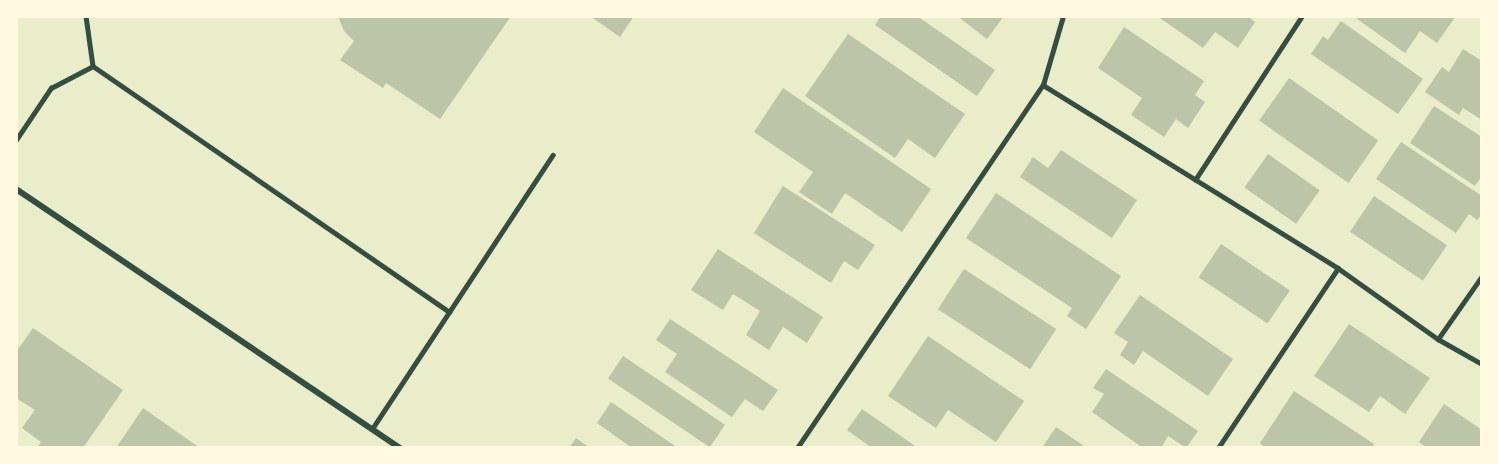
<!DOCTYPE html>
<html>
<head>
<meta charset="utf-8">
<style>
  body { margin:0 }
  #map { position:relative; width:1498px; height:464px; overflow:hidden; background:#e9edc9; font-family:"Work Sans",sans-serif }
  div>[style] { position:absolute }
  .building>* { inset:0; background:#bcc5a7; transform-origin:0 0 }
  .service>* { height:4.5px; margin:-2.25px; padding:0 2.25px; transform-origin:2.25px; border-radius:2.25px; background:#344e41 }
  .minor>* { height:6px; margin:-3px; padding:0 3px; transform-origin:3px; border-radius:3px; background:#344e41 }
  span { translate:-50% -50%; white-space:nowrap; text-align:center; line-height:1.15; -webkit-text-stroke:5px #fefae0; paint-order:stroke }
  .frame { position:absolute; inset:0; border:18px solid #fefae0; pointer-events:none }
</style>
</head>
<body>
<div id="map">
  <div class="building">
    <i style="clip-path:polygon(338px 16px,511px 16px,440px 119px,386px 83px,383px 88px,340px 60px,354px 41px,344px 31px)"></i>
    <i style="clip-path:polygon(590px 16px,634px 16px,620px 37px)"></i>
    <i style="clip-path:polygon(881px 16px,917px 16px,995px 70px,977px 96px,875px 25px)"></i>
    <i style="clip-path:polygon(957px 16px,1004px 16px,987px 39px)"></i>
    <i style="clip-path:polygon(1157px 16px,1247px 16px,1255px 22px,1238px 48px,1215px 32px,1203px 48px)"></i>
    <i style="clip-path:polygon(1353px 16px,1456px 16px,1437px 43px,1420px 31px,1405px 53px)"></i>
    <i style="clip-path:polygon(1341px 21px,1423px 79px,1398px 114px,1311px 54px,1323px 36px,1328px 40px)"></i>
    <i style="clip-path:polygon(1124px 27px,1204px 81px,1195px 95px,1205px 102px,1188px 128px,1176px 119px,1164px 137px,1131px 115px,1142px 98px,1098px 68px)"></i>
    <i style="clip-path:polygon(848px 34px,965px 114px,935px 158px,908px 139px,895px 158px,805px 96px)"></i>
    <i style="clip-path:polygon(1463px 49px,1482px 61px,1482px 120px,1463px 108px,1459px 115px,1425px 92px,1442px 67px,1449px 72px)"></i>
    <i style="left:1289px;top:78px;width:109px;height:52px;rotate:35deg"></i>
    <i style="clip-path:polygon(783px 88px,931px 189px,902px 232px,845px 193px,832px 214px,799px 192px,813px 172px,754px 132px)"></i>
    <i style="clip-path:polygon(1434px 106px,1482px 137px,1482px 176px,1475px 186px,1410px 143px)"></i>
    <i style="clip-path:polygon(1401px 142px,1482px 196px,1482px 214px,1477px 220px,1469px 214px,1456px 233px,1376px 179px)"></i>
    <i style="clip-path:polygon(1061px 150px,1137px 200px,1112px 238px,1020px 177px,1033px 157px,1048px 168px)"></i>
    <i style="left:1268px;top:154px;width:63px;height:41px;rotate:35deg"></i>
    <i style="clip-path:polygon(783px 186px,875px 245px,858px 270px,844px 261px,831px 283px,754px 233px)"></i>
    <i style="clip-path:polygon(996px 193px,1121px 276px,1086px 329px,1067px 316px,1072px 308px,966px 238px)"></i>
    <i style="left:1374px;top:196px;width:88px;height:43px;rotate:34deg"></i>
    <i style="left:1221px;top:244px;width:83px;height:40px;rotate:34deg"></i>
    <i style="clip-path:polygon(718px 249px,823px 317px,807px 343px,783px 327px,769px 350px,746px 335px,760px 311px,733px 294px,723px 310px,691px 290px)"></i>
    <i style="left:964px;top:269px;width:110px;height:48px;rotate:33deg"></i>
    <i style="clip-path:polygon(1140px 295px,1233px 359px,1208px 396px,1143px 351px,1134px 365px,1120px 355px,1128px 342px,1114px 333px)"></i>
    <i style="clip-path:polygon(670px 319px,778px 390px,763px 411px,745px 399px,732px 417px,665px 372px,677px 354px,656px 340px)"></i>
    <i style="clip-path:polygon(1349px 324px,1430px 378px,1405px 414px,1380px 396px,1369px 412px,1314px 376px)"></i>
    <i style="clip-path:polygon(33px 328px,123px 390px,83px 448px,37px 448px,41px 442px,22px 428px,35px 410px,16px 398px,16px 352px)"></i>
    <i style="clip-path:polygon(928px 336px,1024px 401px,996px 442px,948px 410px,936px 428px,888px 396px)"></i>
    <i style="left:623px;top:356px;width:123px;height:27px;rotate:34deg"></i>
    <i style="clip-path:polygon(1106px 369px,1198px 431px,1186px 448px,1168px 436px,1161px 448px,1143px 448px,1092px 412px,1104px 394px,1093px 388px)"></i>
    <i style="clip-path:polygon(1294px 391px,1374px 444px,1372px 448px,1266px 448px,1260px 443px)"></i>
    <i style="clip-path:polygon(611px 402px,678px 448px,632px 448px,597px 423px)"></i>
    <i style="clip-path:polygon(1444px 404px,1482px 430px,1482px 448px,1427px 448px,1419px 442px)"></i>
    <i style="clip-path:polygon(143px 408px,200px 448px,116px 448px)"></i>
    <i style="clip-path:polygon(862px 409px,918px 448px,872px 448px,847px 430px)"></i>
    <i style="clip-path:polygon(1056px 427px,1087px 448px,1042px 448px)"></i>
    <i style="clip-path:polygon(576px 438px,590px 448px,569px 448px)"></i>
  </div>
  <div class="service">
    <i style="left:86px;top:16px;width:50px;rotate:82deg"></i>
    <i style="left:1043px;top:85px;width:72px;rotate:-73.8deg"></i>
    <i style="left:16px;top:140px;width:63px;rotate:-56.1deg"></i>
    <i style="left:51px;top:88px;width:47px;rotate:-27.6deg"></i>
    <i style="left:93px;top:66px;width:433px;rotate:34.6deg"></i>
    <i style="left:1195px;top:180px;width:196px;rotate:-56.9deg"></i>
    <i style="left:1438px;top:339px;width:77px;rotate:-55.1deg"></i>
    <i style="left:372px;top:429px;width:328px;rotate:-56.6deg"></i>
    <i style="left:797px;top:448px;width:439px;rotate:-55.9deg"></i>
    <i style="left:1043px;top:85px;width:347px;rotate:31.8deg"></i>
    <i style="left:1338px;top:268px;width:123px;rotate:35.4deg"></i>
    <i style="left:1438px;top:339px;width:51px;rotate:29.6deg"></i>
    <i style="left:1218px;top:448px;width:216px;rotate:-56.3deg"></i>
  </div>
  <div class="minor">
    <i style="left:16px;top:189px;width:463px;rotate:34deg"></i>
  </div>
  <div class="frame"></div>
</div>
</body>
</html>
